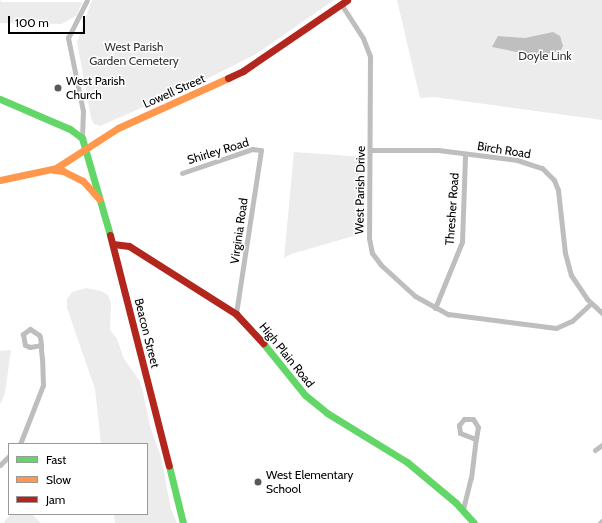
<!DOCTYPE html>
<html>
<head>
<meta charset="utf-8">
<style>
  body { margin:0 }
  #map { position:relative; width:602px; height:523px; overflow:hidden; background:#fff; font-family:Cabin,sans-serif }
  div>[style] { position:absolute }
  .green>* { inset:0; background:#ececec }
  .water>* { inset:0; background:#bfbfbf }
  .street>* { height:5px; margin:-2.5px; padding:0 2.5px; transform-origin:2.5px; border-radius:2.5px; background:#bebebe }
  .fast>* { height:7px; margin:-3.5px; padding:0 3.5px; transform-origin:3.5px; border-radius:3.5px; background:#63d668 }
  .slow>* { height:7px; margin:-3.5px; padding:0 3.5px; transform-origin:3.5px; border-radius:3.5px; background:#ff974d }
  .jam>* { height:7px; margin:-3.5px; padding:0 3.5px; transform-origin:3.5px; border-radius:3.5px; background:#b3261e }
  .dots>* { width:11px; height:11px; translate:-50% -50%; box-sizing:border-box; border:2px solid #fff; border-radius:50% }
  span { translate:-50% -50%; white-space:nowrap; text-align:center; line-height:1.15; -webkit-text-stroke:3px #fff; paint-order:stroke }
  .park-label { font-size:12px; color:#333 }
  .poi-label { font-size:12px; color:#000 }
  .left { translate:0 -50%; text-align:left }
  .street-label { font-size:12px; color:#000 }
  .legend { position:absolute; left:8px; top:443px; width:140px; height:72px; box-sizing:border-box; background:#fff; border:1px solid #999; margin:0; padding:5px 7px; list-style:none; font-size:12px; color:#000 }
  .legend li { display:flex; align-items:center; gap:8px; height:20px }
  .legend b { width:20px; border:1px solid #999 }
  .scale { position:absolute; left:8px; top:16px; width:77px; height:18px; box-sizing:border-box; border:2px solid #000; border-top:0; padding-left:5px; font-size:12px; line-height:14px; white-space:nowrap; color:#000; -webkit-text-stroke:3px #fff; paint-order:stroke }
</style>
</head>
<body>
<div id="map">
  <div class="green">
    <i style="clip-path:polygon(0 0,2px 2px,82px 2px,77px 15px,62px 24px,0 23px)"></i>
    <i style="clip-path:polygon(92px 0,334px 0,256px 54px,203px 81px,100px 126px,94px 124px,91px 118px,77px 42px)"></i>
    <i style="clip-path:polygon(397px 0,602px 0,602px 120px,434px 97px,420px 98px)"></i>
    <i style="clip-path:polygon(294px 152px,364px 157px,364px 233px,291px 254px,284px 258px)"></i>
    <i style="clip-path:polygon(86px 288px,101px 291px,108px 295px,111px 303px,110px 330px,117px 339px,124px 359px,139px 380px,143px 392px,150px 426px,161px 457px,171px 509px,177px 523px,115px 523px,114px 514px,147px 514px,147px 444px,101px 444px,95px 389px,67px 308px,67px 299px,72px 292px)"></i>
    <i style="clip-path:polygon(11px 350px,5px 393px,0 405px,0 351px)"></i>
    <i style="clip-path:polygon(11px 514px,32px 514px,41px 523px,3px 523px)"></i>
  </div>
  <div class="water">
    <i style="clip-path:polygon(553px 32px,560px 36px,563px 46px,561px 50px,553px 53px,532px 55px,492px 47px,498px 36px,525px 38px)"></i>
  </div>
  <div class="street">
    <i style="left:341px;top:4px;width:40px;rotate:57.1deg"></i>
    <i style="left:363px;top:38px;width:19px;rotate:69deg"></i>
    <i style="left:370px;top:56px;width:182px;rotate:90.3deg"></i>
    <i style="left:369px;top:238px;width:15px;rotate:79deg"></i>
    <i style="left:372px;top:253px;width:15px;rotate:53deg"></i>
    <i style="left:381px;top:265px;width:46px;rotate:42.4deg"></i>
    <i style="left:415px;top:296px;width:38px;rotate:29deg"></i>
    <i style="left:448px;top:314px;width:109px;rotate:7.4deg"></i>
    <i style="left:556px;top:328px;width:17px;rotate:-24deg"></i>
    <i style="left:572px;top:321px;width:26px;rotate:-43deg"></i>
    <i style="left:82px;top:138px;width:27px;rotate:-88deg"></i>
    <i style="left:83px;top:111px;width:75px;rotate:-101.6deg"></i>
    <i style="left:68px;top:38px;width:42px;rotate:-63.4deg"></i>
    <i style="left:371px;top:150px;width:67px"></i>
    <i style="left:438px;top:150px;width:80px;rotate:7.2deg"></i>
    <i style="left:517px;top:160px;width:26px;rotate:18deg"></i>
    <i style="left:542px;top:168px;width:17px;rotate:45deg"></i>
    <i style="left:554px;top:180px;width:11px;rotate:68deg"></i>
    <i style="left:558px;top:190px;width:63px;rotate:83.7deg"></i>
    <i style="left:565px;top:253px;width:23px;rotate:75deg"></i>
    <i style="left:571px;top:275px;width:29px;rotate:56deg"></i>
    <i style="left:587px;top:299px;width:21px;rotate:43deg"></i>
    <i style="left:182px;top:173px;width:74px;rotate:-18.9deg"></i>
    <i style="left:252px;top:149px;width:9px;rotate:6deg"></i>
    <i style="left:261px;top:150px;width:166px;rotate:98.7deg"></i>
    <i style="left:435px;top:308px;width:71px;rotate:-67.8deg"></i>
    <i style="left:462px;top:242px;width:88px;rotate:-88deg"></i>
    <i style="left:20px;top:444px;width:63px;rotate:-68.7deg"></i>
    <i style="left:43px;top:385px;width:26px;rotate:-92deg"></i>
    <i style="left:42px;top:359px;width:9px;rotate:-96deg"></i>
    <i style="left:41px;top:350px;width:5px;rotate:-90deg"></i>
    <i style="left:41px;top:345px;width:8px;rotate:-97deg"></i>
    <i style="left:40px;top:337px;width:2px;rotate:-117deg"></i>
    <i style="left:39px;top:335px;width:11px;rotate:-146deg"></i>
    <i style="left:30px;top:329px;width:9px;rotate:144deg"></i>
    <i style="left:23px;top:334px;width:11px;rotate:80deg"></i>
    <i style="left:25px;top:345px;width:5px;rotate:22deg"></i>
    <i style="left:30px;top:347px;width:11px;rotate:-10deg"></i>
    <i style="left:595px;top:450px;width:9px;rotate:-36deg"></i>
    <i style="left:0;top:465px;width:13px;rotate:-45deg"></i>
    <i style="left:463px;top:509px;width:32px;rotate:-76deg"></i>
    <i style="left:471px;top:478px;width:39px;rotate:-83deg"></i>
    <i style="left:476px;top:439px;width:12px;rotate:-81deg"></i>
    <i style="left:478px;top:427px;width:9px;rotate:-122deg"></i>
    <i style="left:473px;top:419px;width:9px;rotate:180deg"></i>
    <i style="left:464px;top:419px;width:8px;rotate:130deg"></i>
    <i style="left:459px;top:425px;width:8px;rotate:83deg"></i>
    <i style="left:460px;top:433px;width:17px;rotate:21deg"></i>
    <i style="left:600px;top:523px;width:3px;rotate:-45deg"></i>
  </div>
  <div class="fast">
    <i style="left:0;top:99px;width:76px;rotate:23.2deg"></i>
    <i style="left:70px;top:129px;width:15px;rotate:37deg"></i>
    <i style="left:82px;top:138px;width:101px;rotate:73.9deg"></i>
    <i style="left:263px;top:343px;width:67px;rotate:51.1deg"></i>
    <i style="left:305px;top:395px;width:28px;rotate:39deg"></i>
    <i style="left:327px;top:413px;width:94px;rotate:31.5deg"></i>
    <i style="left:407px;top:462px;width:64px;rotate:39.9deg"></i>
    <i style="left:456px;top:503px;width:27px;rotate:48deg"></i>
    <i style="left:169px;top:466px;width:59px;rotate:76.2deg"></i>
  </div>
  <div class="slow">
    <i style="left:54px;top:170px;width:9px;rotate:6deg"></i>
    <i style="left:63px;top:171px;width:22px;rotate:27deg"></i>
    <i style="left:83px;top:181px;width:24px;rotate:48deg"></i>
    <i style="left:0;top:180px;width:57px;rotate:-12.1deg"></i>
    <i style="left:56px;top:168px;width:74px;rotate:-32.8deg"></i>
    <i style="left:118px;top:128px;width:121px;rotate:-24.4deg"></i>
  </div>
  <div class="jam">
    <i style="left:228px;top:78px;width:17px;rotate:-25deg"></i>
    <i style="left:243px;top:71px;width:126px;rotate:-34.3deg"></i>
    <i style="left:110px;top:235px;width:238px;rotate:75.7deg"></i>
    <i style="left:113px;top:244px;width:16px;rotate:7deg"></i>
    <i style="left:129px;top:246px;width:127px;rotate:32.4deg"></i>
    <i style="left:236px;top:314px;width:40px;rotate:47deg"></i>
  </div>
  <div class="dots">
    <i style="left:58px;top:88px;background:#595959"></i>
    <i style="left:258px;top:482px;background:#595959"></i>
  </div>
  <div class="park-label">
    <span style="left:134px;top:54px">West Parish<br>Garden Cemetery</span>
    <span style="left:545px;top:56px">Doyle Link</span>
  </div>
  <div class="poi-label">
    <span class="left" style="left:66px;top:88px">West Parish<br>Church</span>
    <span class="left" style="left:266px;top:482px">West Elementary<br>School</span>
  </div>
  <div class="street-label">
    <span style="left:174px;top:91px;rotate:-24deg">Lowell Street</span>
    <span style="left:504px;top:150px;rotate:9deg">Birch Road</span>
    <span style="left:218px;top:151px;rotate:-17deg">Shirley Road</span>
    <span style="left:360px;top:190px;rotate:-89deg">West Parish Drive</span>
    <span style="left:452px;top:209px;rotate:-86deg">Thresher Road</span>
    <span style="left:239px;top:231px;rotate:-82deg">Virginia Road</span>
    <span style="left:147px;top:333px;rotate:76deg">Beacon Street</span>
    <span style="left:287px;top:355px;rotate:51deg">High Plain Road</span>
  </div>
  <ul class="legend">
  <li><b style="height:5px;background:#63d668"></b>Fast</li>
  <li><b style="height:5px;background:#ff974d"></b>Slow</li>
  <li><b style="height:5px;background:#b3261e"></b>Jam</li>
  </ul>
  <div class="scale">100 m</div>
</div>
</body>
</html>
